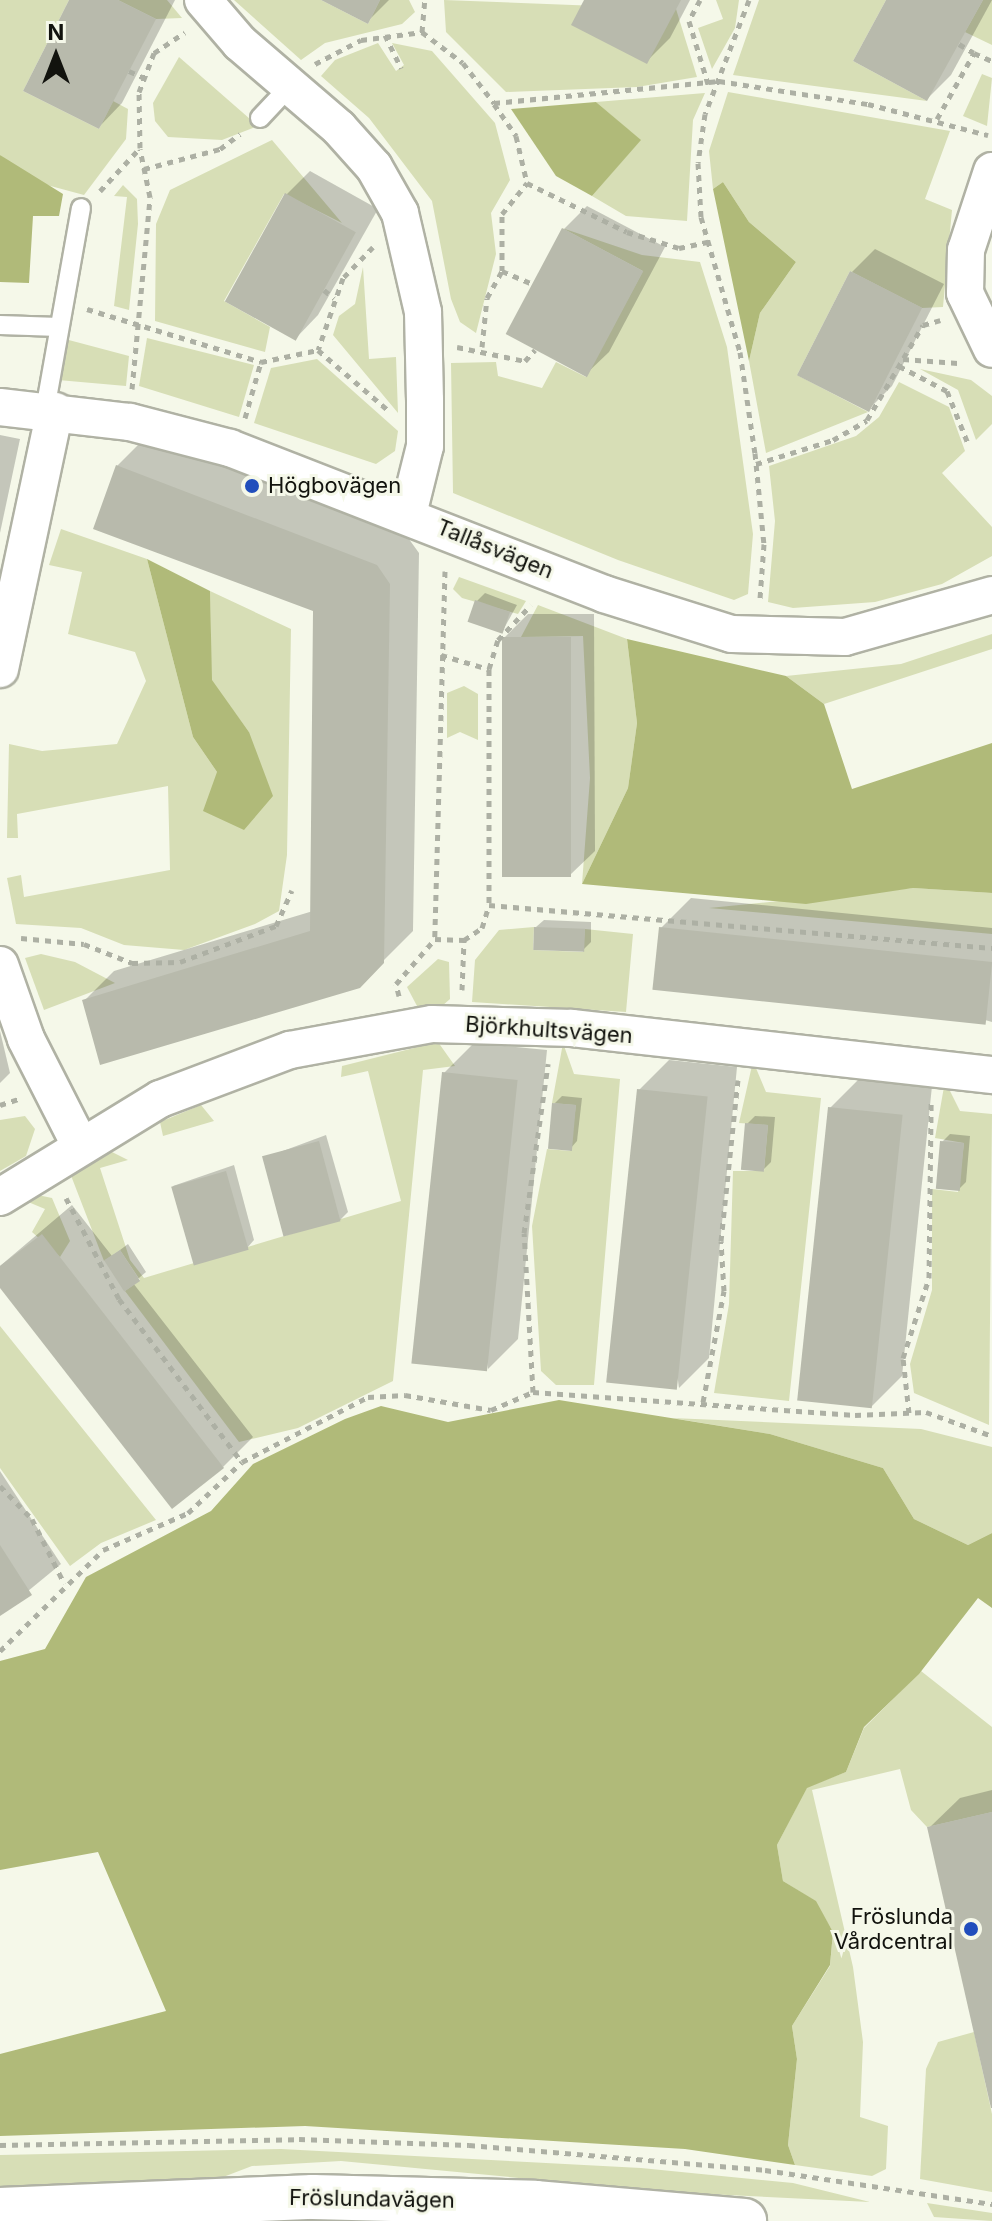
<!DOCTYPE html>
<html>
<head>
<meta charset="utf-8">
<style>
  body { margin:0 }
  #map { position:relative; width:992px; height:2221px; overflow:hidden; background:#f5f8e9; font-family:Inter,sans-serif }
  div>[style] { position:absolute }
  .green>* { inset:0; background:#d7deb6 }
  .forest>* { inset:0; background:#b0ba79 }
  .shadow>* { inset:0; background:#0003 }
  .building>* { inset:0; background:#b8baac; transform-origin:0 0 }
  .path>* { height:5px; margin-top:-2.5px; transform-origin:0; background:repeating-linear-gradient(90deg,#adb0a4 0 6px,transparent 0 12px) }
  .roads { filter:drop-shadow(2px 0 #b0b2a4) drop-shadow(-2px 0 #b0b2a4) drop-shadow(0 2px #b0b2a4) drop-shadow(0 -2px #b0b2a4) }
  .lane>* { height:18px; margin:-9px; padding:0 9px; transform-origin:9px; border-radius:9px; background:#fff }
  .street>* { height:36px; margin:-18px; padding:0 18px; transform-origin:18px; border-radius:18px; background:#fff }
  .secondary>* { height:44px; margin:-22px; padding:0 22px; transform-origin:22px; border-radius:22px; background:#fff }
  .dots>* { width:22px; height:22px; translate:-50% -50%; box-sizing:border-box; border:4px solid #f5f8e9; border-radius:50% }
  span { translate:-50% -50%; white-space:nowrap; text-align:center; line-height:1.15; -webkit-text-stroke:6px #f5f8e9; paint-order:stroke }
  .poi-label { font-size:22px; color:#12130e }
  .left { translate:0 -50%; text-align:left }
  .right { translate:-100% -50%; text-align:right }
  .street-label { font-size:22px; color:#12130e }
  .north { position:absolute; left:16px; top:16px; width:80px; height:80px; -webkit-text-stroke:6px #f5f8e9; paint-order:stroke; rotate:0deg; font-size:22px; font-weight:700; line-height:32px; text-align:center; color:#12130e }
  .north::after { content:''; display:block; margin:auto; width:28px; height:36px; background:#12130e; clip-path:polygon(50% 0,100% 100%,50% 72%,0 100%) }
</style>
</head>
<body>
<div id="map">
  <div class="green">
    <i style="clip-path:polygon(0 0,69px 0,23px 91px,99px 129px,113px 101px,128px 109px,126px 139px,84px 195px,32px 181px,0 155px)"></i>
    <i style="clip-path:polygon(118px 0,167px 0,182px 18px,156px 19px)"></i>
    <i style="clip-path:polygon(234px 0,321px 0,368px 24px,380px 0,409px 0,415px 12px,402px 24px,325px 43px,301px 60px)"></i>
    <i style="clip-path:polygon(444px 0,676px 9px,697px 77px,637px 87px,506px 92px,446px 32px)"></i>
    <i style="clip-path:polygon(716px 0,739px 0,735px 28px,712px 69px,698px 28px,723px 19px)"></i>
    <i style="clip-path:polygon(759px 0,886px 0,853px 61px,927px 101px,733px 75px)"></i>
    <i style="clip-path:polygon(983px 0,992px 0,992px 45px,965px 32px)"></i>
    <i style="clip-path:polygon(378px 43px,396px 71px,404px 65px,392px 43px,432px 51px,495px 123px,510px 180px,491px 213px,496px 254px,476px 333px,460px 322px,451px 299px,432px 201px,369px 118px,321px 76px,335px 60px)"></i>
    <i style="clip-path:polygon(179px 57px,258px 126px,222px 140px,168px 137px,155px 121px,153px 103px)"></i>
    <i style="clip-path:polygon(982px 74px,992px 78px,987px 126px,963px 116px)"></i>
    <i style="clip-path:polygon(728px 92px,950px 131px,925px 199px,952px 210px,943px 307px,922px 308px,850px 271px,797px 375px,868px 412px,766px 453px,749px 361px,760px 313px,796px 262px,749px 222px,723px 182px,713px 189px,709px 151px)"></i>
    <i style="clip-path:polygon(705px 93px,693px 120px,687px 221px,626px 216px,592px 196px,640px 140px,596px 102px)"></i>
    <i style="clip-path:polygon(272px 140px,342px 223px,284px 194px,224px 301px,270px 327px,265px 352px,155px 321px,156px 224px,170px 190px)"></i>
    <i style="clip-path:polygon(123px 185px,137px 199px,138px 224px,129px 310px,114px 306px,127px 197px,114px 196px)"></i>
    <i style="clip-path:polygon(562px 228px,642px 255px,700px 262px,727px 347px,753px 534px,748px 594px,734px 600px,618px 560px,453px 493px,451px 363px,496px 362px,498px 376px,542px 388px,556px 362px,586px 377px,643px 271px)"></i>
    <i style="clip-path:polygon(363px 267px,369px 359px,396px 357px,398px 413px,333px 335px,339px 316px,355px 304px)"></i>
    <i style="clip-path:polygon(147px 338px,254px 365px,239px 417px,139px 386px)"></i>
    <i style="clip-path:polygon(65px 339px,129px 356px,126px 386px,58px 380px)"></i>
    <i style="clip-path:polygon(317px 359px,398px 431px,395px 451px,376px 464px,254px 423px,271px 368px)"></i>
    <i style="clip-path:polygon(920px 369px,971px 380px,992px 396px,992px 424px,976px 440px,958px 390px)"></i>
    <i style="clip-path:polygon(899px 382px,949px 407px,965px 451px,942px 473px,992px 527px,992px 556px,942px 584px,875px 602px,793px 608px,768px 602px,775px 521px,769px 466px,856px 436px,879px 417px)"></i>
    <i style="clip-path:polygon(61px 529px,147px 559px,193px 737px,217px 772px,249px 732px,211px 680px,210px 591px,291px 629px,287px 855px,279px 911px,255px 924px,184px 950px,124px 945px,81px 928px,16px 924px,7px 878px,21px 875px,24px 897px,170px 870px,168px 786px,17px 814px,18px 838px,7px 838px,9px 744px,42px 751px,117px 744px,146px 681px,135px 652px,68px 634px,82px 572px,49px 565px)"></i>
    <i style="clip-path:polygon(459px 577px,526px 601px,518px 614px,462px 598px,453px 589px)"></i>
    <i style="clip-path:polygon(538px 605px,627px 639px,637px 723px,628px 788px,582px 884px,590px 778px,583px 636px,521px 637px)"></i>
    <i style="clip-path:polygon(992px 634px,992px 649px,824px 704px,786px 676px,901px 664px)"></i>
    <i style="clip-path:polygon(464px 686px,478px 694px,478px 740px,460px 732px,447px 738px,447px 693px)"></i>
    <i style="clip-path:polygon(913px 888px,992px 893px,992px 934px,709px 908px)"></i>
    <i style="clip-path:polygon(534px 927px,533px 950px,583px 952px,585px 929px,633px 934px,626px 1012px,472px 1002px,475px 960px,499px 930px)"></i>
    <i style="clip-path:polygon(41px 954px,75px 962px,115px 983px,44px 1010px,25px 958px)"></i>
    <i style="clip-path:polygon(438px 959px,449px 962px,450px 999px,442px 1006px,417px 1006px,407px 987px)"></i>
    <i style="clip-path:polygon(438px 1042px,455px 1066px,423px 1070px,393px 1381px,298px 1428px,239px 1442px,125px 1291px,140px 1280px,120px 1250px,104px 1261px,70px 1173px,110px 1151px,128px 1160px,100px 1168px,130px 1260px,144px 1278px,401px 1201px,368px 1071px,341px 1077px,342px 1066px)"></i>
    <i style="clip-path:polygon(563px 1043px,574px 1074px,620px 1079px,594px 1385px,556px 1385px,541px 1371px,532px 1226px,547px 1149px,570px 1151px,576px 1105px,552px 1103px)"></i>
    <i style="clip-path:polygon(753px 1061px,766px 1092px,821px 1098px,789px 1401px,714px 1393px,729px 1304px,733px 1171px,764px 1171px,768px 1125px,739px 1123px)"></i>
    <i style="clip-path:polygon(945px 1081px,960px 1111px,992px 1114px,989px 1425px,914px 1393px,910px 1364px,932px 1290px,932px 1189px,958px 1192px,964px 1143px,935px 1138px)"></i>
    <i style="clip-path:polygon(201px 1105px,214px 1121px,163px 1136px,160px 1122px)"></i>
    <i style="clip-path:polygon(25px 1116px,35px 1129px,26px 1156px,0 1171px,0 1120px)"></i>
    <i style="clip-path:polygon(28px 1193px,52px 1198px,70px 1241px,60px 1257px,32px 1232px,45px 1209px,21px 1199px)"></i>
    <i style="clip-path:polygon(0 1326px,156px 1520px,101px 1543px,70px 1566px,0 1468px)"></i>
    <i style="clip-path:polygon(672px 1418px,921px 1429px,992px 1447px,992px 1533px,968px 1545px,914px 1519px,883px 1468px,770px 1434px)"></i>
    <i style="clip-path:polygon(921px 1671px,992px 1727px,992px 1812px,927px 1827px,911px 1810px,900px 1769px,812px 1790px,853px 1967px,863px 2042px,860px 2117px,888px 2126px,886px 2169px,872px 2176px,795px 2165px,788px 2145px,797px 2059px,792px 2026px,830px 1966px,833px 1932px,815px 1901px,783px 1881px,777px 1845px,807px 1787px,846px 1772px,864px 1728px)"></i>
    <i style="clip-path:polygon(974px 2032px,992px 2114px,992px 2192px,920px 2179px,926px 2069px,938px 2042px)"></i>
    <i style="clip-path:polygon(281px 2149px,641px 2168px,793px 2183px,870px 2202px,666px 2192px,341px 2161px,252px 2166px,218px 2179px,0 2192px,0 2155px)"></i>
    <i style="clip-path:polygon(927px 2203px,992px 2213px,992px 2221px,934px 2217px)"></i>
  </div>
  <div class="forest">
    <i style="clip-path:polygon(596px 102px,641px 140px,592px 196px,556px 176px,511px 109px)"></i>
    <i style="clip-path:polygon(0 155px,63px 194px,59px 216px,33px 216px,29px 283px,0 282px)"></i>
    <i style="clip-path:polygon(723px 182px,749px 222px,796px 262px,760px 313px,749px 361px,713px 189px)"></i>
    <i style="clip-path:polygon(147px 559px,210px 591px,212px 680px,249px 732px,273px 796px,244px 830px,203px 811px,217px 772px,193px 737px)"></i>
    <i style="clip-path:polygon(627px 639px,786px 676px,824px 704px,852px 789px,992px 743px,992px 893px,913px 888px,806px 904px,582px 884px,628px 788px,637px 723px)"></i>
    <i style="clip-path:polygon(559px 1400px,770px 1434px,883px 1468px,914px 1519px,968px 1545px,992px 1533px,992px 1608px,978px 1598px,919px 1674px,864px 1727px,846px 1772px,807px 1788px,777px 1845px,783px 1881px,816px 1901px,833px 1932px,830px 1965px,792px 2026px,797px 2059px,788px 2145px,795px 2165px,685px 2149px,305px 2126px,0 2136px,0 2054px,166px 2011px,98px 1852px,0 1870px,0 1661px,45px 1649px,86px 1577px,211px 1511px,253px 1464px,345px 1419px,381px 1406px,448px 1422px)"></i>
  </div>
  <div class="shadow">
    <i style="clip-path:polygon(71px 0,175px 0,122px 103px,99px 127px)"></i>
    <i style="clip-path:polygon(326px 0,389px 0,368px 21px)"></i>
    <i style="clip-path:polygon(586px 0,690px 0,670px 38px,647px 61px)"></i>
    <i style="clip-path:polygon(888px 0,992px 0,951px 75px,927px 99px)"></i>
    <i style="clip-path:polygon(310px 171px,378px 209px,318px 315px,295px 339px,286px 195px)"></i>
    <i style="clip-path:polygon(587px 206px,665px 247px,609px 352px,585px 375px,564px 229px)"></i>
    <i style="clip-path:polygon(875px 249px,944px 284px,892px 386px,868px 410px,852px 272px)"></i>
    <i style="clip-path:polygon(0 435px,20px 439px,0 533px)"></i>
    <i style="clip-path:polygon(147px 436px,406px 535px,419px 553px,413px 931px,358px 986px,84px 1001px,114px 971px,313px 911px,315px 610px,117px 466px)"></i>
    <i style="clip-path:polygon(485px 593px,517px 605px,502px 632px,477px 601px)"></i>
    <i style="clip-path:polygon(528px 614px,594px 614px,595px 851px,571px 874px,504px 638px)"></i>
    <i style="clip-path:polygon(691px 898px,992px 928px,992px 1022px,661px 928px)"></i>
    <i style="clip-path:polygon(544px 920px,591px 922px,591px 942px,583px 950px,536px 927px)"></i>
    <i style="clip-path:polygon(0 1031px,10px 1073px,0 1083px)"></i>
    <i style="clip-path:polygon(474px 1043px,547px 1050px,518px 1339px,488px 1369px,444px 1073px)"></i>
    <i style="clip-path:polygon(669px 1060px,737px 1067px,709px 1358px,679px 1388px,639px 1090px)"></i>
    <i style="clip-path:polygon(860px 1078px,932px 1086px,902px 1376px,872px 1406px,830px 1108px)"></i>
    <i style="clip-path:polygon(562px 1096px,582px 1098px,577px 1141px,570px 1149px,554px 1104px)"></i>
    <i style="clip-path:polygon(755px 1116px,775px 1117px,771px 1162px,763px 1170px,747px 1124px)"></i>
    <i style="clip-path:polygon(950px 1134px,970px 1136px,966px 1182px,958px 1190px,942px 1142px)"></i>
    <i style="clip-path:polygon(326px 1135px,348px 1212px,340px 1220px,264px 1158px)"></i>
    <i style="clip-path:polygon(234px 1165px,254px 1240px,247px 1248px,173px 1186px)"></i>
    <i style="clip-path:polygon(72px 1205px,112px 1256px,128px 1244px,146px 1272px,133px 1283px,253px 1437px,223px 1467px,0 1285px,0 1266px)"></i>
    <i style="clip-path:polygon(0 1471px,61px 1564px,0 1614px)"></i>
    <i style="clip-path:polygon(992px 1790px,992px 2105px,930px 1827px,960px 1798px)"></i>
  </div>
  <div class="building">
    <i style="clip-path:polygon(69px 0,118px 0,156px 19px,99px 129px,23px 91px)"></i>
    <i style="clip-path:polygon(321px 0,380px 0,368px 24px)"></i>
    <i style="clip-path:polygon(584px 0,681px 0,647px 64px,571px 25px)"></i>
    <i style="clip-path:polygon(886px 0,983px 0,927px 101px,853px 61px)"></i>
    <i style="left:285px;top:193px;width:81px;height:124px;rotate:29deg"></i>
    <i style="left:562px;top:228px;width:92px;height:120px;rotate:28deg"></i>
    <i style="left:850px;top:271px;width:81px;height:117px;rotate:27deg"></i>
    <i style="clip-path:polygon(116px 465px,377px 565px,390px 584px,384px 963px,360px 988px,100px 1065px,82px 1000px,310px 931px,313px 611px,93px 529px)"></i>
    <i style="left:475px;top:600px;width:37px;height:23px;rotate:19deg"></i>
    <i style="left:502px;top:637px;width:69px;height:240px"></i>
    <i style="left:534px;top:927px;width:51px;height:23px;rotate:2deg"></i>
    <i style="left:659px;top:927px;width:335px;height:63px;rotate:6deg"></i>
    <i style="left:442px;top:1072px;width:76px;height:293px;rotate:6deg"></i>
    <i style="left:637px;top:1089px;width:71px;height:295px;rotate:6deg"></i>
    <i style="left:552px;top:1103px;width:24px;height:46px;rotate:5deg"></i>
    <i style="left:828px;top:1107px;width:75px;height:295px;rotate:6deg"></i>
    <i style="left:745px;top:1123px;width:23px;height:47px;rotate:5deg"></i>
    <i style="left:319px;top:1141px;width:83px;height:59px;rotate:75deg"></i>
    <i style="left:940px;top:1141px;width:24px;height:48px;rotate:5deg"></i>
    <i style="left:226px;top:1171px;width:82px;height:57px;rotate:74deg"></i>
    <i style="clip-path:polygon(42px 1234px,224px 1468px,172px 1509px,0 1288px,0 1266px)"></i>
    <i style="left:120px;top:1250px;width:37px;height:19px;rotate:57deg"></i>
    <i style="clip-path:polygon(0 1545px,32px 1595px,0 1616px)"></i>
    <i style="clip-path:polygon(992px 1812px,992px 2108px,991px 2108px,927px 1827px)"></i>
  </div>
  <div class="path">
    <i style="left:700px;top:0;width:24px;rotate:118deg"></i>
    <i style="left:689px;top:21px;width:66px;rotate:73.2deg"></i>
    <i style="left:749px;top:0;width:122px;rotate:111.1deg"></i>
    <i style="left:705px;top:114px;width:49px;rotate:98.1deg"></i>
    <i style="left:698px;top:163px;width:54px;rotate:86.8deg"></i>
    <i style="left:701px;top:217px;width:141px;rotate:73.9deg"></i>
    <i style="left:740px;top:352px;width:102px;rotate:81.6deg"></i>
    <i style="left:755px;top:453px;width:91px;rotate:84.4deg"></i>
    <i style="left:764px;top:544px;width:55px;rotate:94.2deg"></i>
    <i style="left:422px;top:32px;width:51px;rotate:37.1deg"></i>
    <i style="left:463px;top:63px;width:51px;rotate:52.2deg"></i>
    <i style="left:494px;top:103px;width:226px;rotate:-5.6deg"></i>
    <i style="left:719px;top:81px;width:151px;rotate:8.8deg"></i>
    <i style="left:868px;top:104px;width:124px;rotate:14.5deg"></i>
    <i style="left:385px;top:35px;width:37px;rotate:64deg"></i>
    <i style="left:959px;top:44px;width:17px;rotate:31deg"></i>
    <i style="left:315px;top:64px;width:52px;rotate:-27.6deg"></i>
    <i style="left:361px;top:40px;width:62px;rotate:-7.5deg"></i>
    <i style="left:422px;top:32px;width:32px;rotate:-85deg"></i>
    <i style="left:129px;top:71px;width:17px;rotate:24deg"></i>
    <i style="left:494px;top:104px;width:39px;rotate:55deg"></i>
    <i style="left:516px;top:136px;width:48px;rotate:76.8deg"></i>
    <i style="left:527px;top:183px;width:111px;rotate:26.1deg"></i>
    <i style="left:627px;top:232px;width:54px;rotate:17.1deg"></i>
    <i style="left:679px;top:248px;width:30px;rotate:-12deg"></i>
    <i style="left:937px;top:119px;width:76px;rotate:-60.7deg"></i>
    <i style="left:974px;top:53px;width:20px;rotate:24deg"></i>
    <i style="left:144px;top:169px;width:79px;rotate:-14.7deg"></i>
    <i style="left:220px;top:149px;width:25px;rotate:-37deg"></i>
    <i style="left:100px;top:191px;width:59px;rotate:-47.1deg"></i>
    <i style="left:140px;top:148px;width:56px;rotate:-91deg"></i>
    <i style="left:139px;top:92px;width:42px;rotate:-69deg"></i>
    <i style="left:154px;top:53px;width:37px;rotate:-34deg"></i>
    <i style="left:373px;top:247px;width:43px;rotate:134.1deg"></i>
    <i style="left:343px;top:278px;width:76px;rotate:109.1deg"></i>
    <i style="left:318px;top:350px;width:95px;rotate:40.7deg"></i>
    <i style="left:502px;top:271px;width:33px;rotate:23deg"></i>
    <i style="left:324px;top:290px;width:13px;rotate:39deg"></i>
    <i style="left:87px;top:309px;width:182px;rotate:16.9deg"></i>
    <i style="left:261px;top:362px;width:58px;rotate:-11.9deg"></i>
    <i style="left:457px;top:347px;width:69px;rotate:11.6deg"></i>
    <i style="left:525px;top:361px;width:15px;rotate:-48deg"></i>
    <i style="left:482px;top:347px;width:49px;rotate:-84.2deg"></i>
    <i style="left:487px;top:298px;width:31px;rotate:-61deg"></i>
    <i style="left:502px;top:271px;width:57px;rotate:-90deg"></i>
    <i style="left:502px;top:214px;width:40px;rotate:-51deg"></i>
    <i style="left:903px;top:359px;width:55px;rotate:4.2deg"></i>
    <i style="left:899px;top:366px;width:54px;rotate:27.5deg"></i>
    <i style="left:947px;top:391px;width:59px;rotate:68.2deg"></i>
    <i style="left:132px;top:389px;width:193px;rotate:-84.6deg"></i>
    <i style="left:150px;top:197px;width:49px;rotate:-101.8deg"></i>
    <i style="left:245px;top:418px;width:58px;rotate:-74.1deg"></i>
    <i style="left:756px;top:464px;width:81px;rotate:-17.3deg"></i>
    <i style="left:833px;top:440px;width:39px;rotate:-30deg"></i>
    <i style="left:867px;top:420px;width:110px;rotate:-59.5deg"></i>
    <i style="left:923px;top:325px;width:18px;rotate:-16deg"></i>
    <i style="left:445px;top:571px;width:368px;rotate:91.6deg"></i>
    <i style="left:435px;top:939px;width:29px;rotate:2deg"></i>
    <i style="left:441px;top:655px;width:50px;rotate:16.3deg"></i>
    <i style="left:489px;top:669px;width:236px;rotate:90deg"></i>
    <i style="left:489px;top:669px;width:30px;rotate:-73deg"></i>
    <i style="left:498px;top:640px;width:48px;rotate:-46.7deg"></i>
    <i style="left:21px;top:938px;width:63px;rotate:5.4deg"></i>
    <i style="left:84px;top:944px;width:52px;rotate:21.6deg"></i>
    <i style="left:132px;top:963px;width:48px;rotate:-1.2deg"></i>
    <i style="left:180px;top:962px;width:103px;rotate:-20.6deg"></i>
    <i style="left:276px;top:926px;width:39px;rotate:-66deg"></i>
    <i style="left:462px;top:990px;width:50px;rotate:-87.7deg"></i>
    <i style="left:464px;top:940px;width:22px;rotate:-34deg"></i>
    <i style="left:482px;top:928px;width:24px;rotate:-73deg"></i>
    <i style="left:489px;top:905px;width:505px;rotate:4.89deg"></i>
    <i style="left:399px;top:996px;width:12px;rotate:-104deg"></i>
    <i style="left:396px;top:984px;width:60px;rotate:-49.1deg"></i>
    <i style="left:0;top:1105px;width:19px;rotate:-18deg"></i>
    <i style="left:66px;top:1198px;width:114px;rotate:62.3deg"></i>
    <i style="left:119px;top:1299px;width:204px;rotate:53deg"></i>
    <i style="left:533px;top:1392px;width:159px;rotate:-93.2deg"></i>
    <i style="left:524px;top:1233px;width:171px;rotate:-81.9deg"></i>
    <i style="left:703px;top:1402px;width:113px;rotate:-79.3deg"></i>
    <i style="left:724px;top:1291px;width:50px;rotate:-93.4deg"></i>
    <i style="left:721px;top:1241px;width:162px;rotate:-84deg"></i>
    <i style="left:909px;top:1413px;width:55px;rotate:-96.2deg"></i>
    <i style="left:903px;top:1358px;width:84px;rotate:-72deg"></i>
    <i style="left:929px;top:1278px;width:176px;rotate:-89.3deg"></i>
    <i style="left:0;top:1486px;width:46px;rotate:45.9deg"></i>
    <i style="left:32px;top:1519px;width:72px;rotate:63.4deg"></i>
    <i style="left:0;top:1651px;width:144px;rotate:-44.4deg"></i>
    <i style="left:103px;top:1550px;width:93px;rotate:-23.5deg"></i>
    <i style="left:188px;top:1513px;width:74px;rotate:-43.4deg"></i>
    <i style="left:242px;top:1462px;width:142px;rotate:-27.3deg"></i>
    <i style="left:368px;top:1397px;width:37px;rotate:-3deg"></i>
    <i style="left:405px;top:1395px;width:87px;rotate:9.9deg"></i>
    <i style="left:491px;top:1410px;width:46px;rotate:-23.2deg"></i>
    <i style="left:533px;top:1392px;width:323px;rotate:4.1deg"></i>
    <i style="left:855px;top:1415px;width:71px;rotate:-2.4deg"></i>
    <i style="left:926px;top:1412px;width:70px;rotate:20deg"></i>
    <i style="left:0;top:2145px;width:299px;rotate:-1.1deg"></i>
    <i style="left:299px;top:2139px;width:170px;rotate:2deg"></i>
    <i style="left:469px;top:2145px;width:297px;rotate:4.8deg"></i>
    <i style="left:765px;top:2170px;width:230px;rotate:8.5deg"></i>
  </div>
  <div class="roads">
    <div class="lane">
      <i style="left:260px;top:118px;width:44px;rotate:-46.8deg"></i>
      <i style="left:0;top:325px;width:59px;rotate:1.9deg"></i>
      <i style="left:45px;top:410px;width:205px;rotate:-79.9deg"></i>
    </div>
    <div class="street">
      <i style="left:203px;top:0;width:57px;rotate:49.3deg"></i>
      <i style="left:240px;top:43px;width:130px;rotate:40.6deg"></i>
      <i style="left:339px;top:128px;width:52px;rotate:48.1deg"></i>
      <i style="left:374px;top:167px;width:53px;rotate:60.5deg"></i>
      <i style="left:400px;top:213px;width:102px;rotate:76.9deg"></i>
      <i style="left:423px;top:312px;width:88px;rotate:88.7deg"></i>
      <i style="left:425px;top:400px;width:46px;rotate:90deg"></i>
      <i style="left:425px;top:446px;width:70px;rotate:104deg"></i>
      <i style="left:992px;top:171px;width:83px;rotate:108.2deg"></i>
      <i style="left:966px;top:250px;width:43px;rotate:91.3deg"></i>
      <i style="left:965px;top:293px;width:62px;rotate:64.3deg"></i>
      <i style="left:0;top:407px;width:131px;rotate:6.6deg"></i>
      <i style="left:130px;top:422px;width:103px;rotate:14.6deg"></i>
      <i style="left:230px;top:448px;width:401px;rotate:21.3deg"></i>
      <i style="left:604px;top:594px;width:134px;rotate:17.4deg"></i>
      <i style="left:732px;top:634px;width:113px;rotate:1.5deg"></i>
      <i style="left:845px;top:637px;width:153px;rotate:-15.9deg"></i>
      <i style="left:0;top:669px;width:264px;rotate:-78deg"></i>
      <i style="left:0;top:965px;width:78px;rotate:70.6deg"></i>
      <i style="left:26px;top:1039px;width:119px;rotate:63deg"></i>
      <i style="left:0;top:1197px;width:188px;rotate:-31.5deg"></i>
      <i style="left:160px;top:1099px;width:139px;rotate:-20.7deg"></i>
      <i style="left:290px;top:1050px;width:144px;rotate:-10.4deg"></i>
      <i style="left:432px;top:1024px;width:140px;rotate:1.6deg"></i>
      <i style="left:572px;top:1028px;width:423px;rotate:6.4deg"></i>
    </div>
    <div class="secondary">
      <i style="left:0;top:2210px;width:313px;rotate:-2.4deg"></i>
      <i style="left:313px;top:2197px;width:222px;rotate:1.5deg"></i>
      <i style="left:535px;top:2203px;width:210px;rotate:4.9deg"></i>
    </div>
  </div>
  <div class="dots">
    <i style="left:252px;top:486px;background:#214ebc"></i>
    <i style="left:971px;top:1929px;background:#214ebc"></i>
  </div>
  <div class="poi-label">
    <span class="left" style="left:268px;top:486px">Högbovägen</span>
    <span class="right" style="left:953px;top:1929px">Fröslunda<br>Vårdcentral</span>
  </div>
  <div class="street-label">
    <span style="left:495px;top:549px;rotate:22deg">Tallåsvägen</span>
    <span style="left:549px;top:1030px;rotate:4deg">Björkhultsvägen</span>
    <span style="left:372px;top:2199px;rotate:1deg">Fröslundavägen</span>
  </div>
  <div class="north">N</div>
</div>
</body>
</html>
